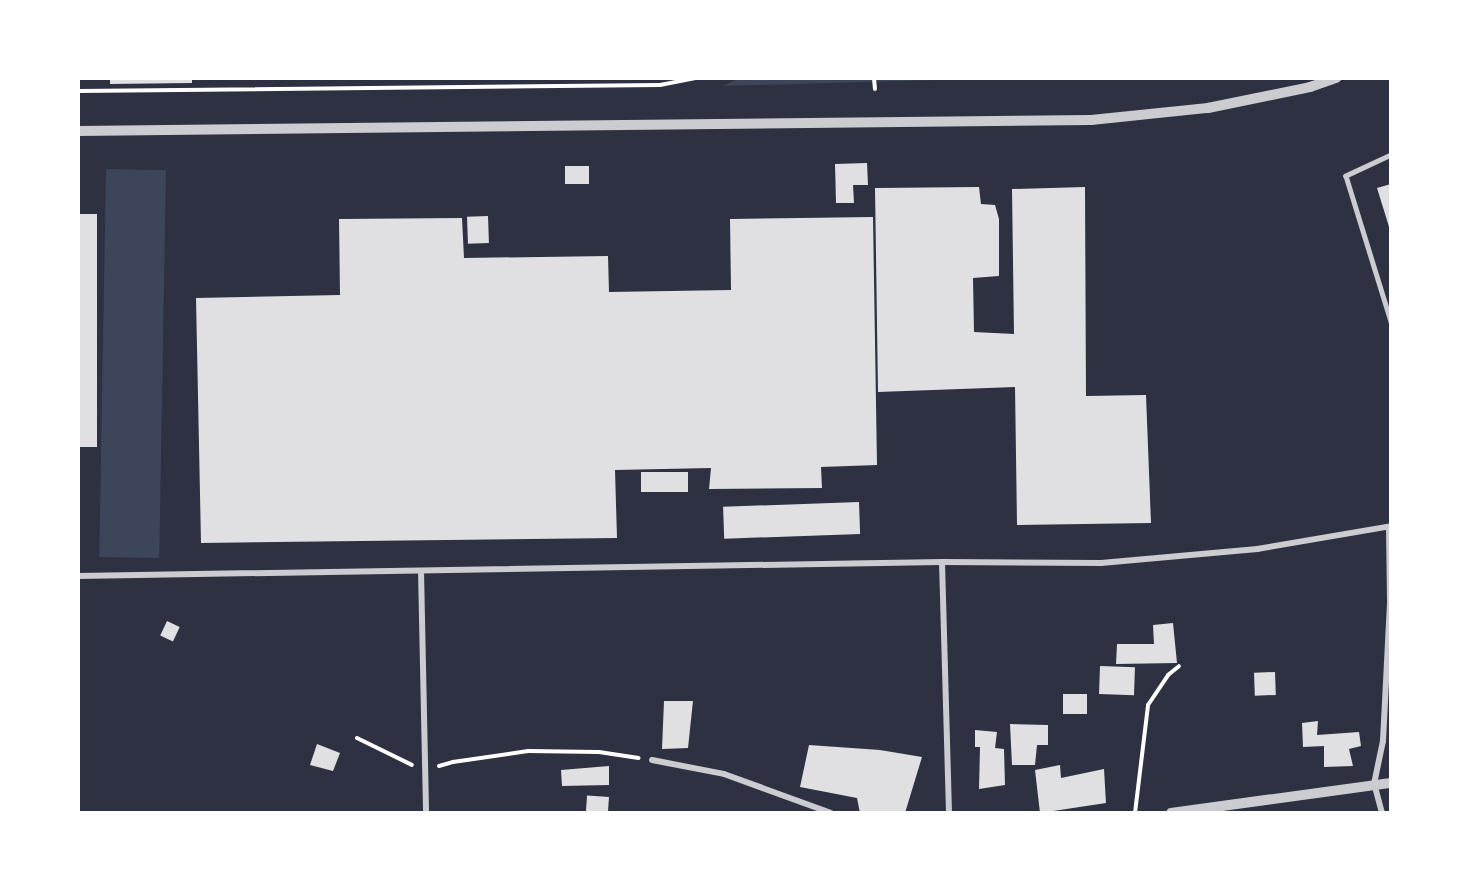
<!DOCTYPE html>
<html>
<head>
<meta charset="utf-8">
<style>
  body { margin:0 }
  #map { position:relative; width:1469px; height:891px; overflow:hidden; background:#2d3142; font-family:"Public Sans",sans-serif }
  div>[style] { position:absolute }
  .green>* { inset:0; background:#3c4559; transform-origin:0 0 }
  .building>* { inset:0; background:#e0e0e3; transform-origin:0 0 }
  .path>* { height:4px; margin:-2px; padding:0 2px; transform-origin:2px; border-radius:2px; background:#fff }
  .service>* { height:4.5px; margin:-2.25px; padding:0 2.25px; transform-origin:2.25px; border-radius:2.25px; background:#caccd0 }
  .minor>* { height:6px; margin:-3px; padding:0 3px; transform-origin:3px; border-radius:3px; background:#caccd0 }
  .tertiary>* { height:10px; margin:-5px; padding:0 5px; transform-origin:5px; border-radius:5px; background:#caccd0 }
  span { translate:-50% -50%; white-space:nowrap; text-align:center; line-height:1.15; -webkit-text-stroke:6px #fff; paint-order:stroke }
  .frame { position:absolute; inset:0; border:80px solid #fff; pointer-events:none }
</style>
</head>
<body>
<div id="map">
  <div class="green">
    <i style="clip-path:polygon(740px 78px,1010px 78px,722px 86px)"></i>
    <i style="left:106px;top:169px;width:60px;height:388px;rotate:1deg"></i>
  </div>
  <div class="building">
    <i style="clip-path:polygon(110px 78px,192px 78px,192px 83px,110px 84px)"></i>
    <i style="clip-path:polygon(867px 163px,868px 185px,853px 185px,854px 203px,836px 203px,835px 164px)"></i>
    <i style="left:565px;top:166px;width:24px;height:18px"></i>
    <i style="clip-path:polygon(1391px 184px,1391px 230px,1390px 230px,1377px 188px)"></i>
    <i style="clip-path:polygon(979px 187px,981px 204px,995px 205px,999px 219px,999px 276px,973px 278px,974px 332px,1014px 334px,1012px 189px,1085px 187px,1086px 396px,1146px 395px,1151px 523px,1017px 525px,1015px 387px,878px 392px,875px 188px)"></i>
    <i style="left:78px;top:214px;width:19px;height:233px"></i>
    <i style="left:488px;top:216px;width:27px;height:21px;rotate:88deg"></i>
    <i style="clip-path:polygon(873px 217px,877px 465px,821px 467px,822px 488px,709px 489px,711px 468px,615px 470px,617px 538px,201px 543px,196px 298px,340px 295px,339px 219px,462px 218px,464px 258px,608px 256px,609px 292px,731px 290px,730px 219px)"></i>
    <i style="left:641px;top:472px;width:47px;height:20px"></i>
    <i style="left:859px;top:502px;width:32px;height:136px;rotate:88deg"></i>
    <i style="left:167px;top:621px;width:14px;height:16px;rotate:25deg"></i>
    <i style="clip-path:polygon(1173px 623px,1177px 663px,1116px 664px,1117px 644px,1154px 644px,1153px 625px)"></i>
    <i style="left:1100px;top:666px;width:35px;height:28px;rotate:2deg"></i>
    <i style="left:1275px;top:672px;width:23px;height:21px;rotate:88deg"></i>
    <i style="left:1063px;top:694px;width:24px;height:20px"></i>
    <i style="clip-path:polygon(664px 701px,693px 701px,688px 748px,662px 749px)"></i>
    <i style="clip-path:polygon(1318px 721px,1317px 735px,1359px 732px,1361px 746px,1349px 749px,1353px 766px,1324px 767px,1324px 746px,1303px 747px,1302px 723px)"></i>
    <i style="clip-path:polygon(1010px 724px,1048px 725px,1048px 745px,1037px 745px,1035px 765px,1012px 765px)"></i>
    <i style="clip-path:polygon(975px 730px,997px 732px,995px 748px,1004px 749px,1005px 785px,979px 789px,980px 747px,975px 747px)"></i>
    <i style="clip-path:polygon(317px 744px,340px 753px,333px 771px,310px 765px)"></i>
    <i style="clip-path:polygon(809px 745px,880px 750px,922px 757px,905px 813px,860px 813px,857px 798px,800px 787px)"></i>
    <i style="clip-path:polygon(1060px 765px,1061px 778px,1104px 769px,1106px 803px,1040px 813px,1035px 770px)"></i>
    <i style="clip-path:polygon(609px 766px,609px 785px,562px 786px,561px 770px)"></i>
    <i style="left:609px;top:797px;width:16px;height:22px;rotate:94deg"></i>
  </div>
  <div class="path">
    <i style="left:874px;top:78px;width:11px;rotate:85deg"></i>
    <i style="left:78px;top:91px;width:582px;rotate:-0.59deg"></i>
    <i style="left:660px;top:85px;width:36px;rotate:-11deg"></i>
    <i style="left:357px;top:738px;width:61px;rotate:26.1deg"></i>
    <i style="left:439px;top:766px;width:15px;rotate:-16deg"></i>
    <i style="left:453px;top:762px;width:76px;rotate:-8.3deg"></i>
    <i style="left:528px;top:751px;width:71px;rotate:0.8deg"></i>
    <i style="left:599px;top:752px;width:40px;rotate:8.5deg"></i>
    <i style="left:1135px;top:813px;width:109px;rotate:-83.1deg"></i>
    <i style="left:1148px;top:705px;width:36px;rotate:-56deg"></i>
    <i style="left:1168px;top:675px;width:14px;rotate:-39deg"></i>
  </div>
  <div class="service">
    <i style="left:1391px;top:155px;width:50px;rotate:155deg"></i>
    <i style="left:1346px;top:176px;width:152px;rotate:72.8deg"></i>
  </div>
  <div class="minor">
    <i style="left:942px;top:562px;width:251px;rotate:88.4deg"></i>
    <i style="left:421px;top:571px;width:242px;rotate:88.8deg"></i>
    <i style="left:78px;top:576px;width:864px;rotate:-0.93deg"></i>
    <i style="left:942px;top:562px;width:159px;rotate:0.4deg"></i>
    <i style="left:1101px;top:563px;width:157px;rotate:-5.1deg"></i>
    <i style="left:1257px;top:549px;width:136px;rotate:-9.7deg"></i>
    <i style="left:652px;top:760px;width:73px;rotate:11deg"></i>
    <i style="left:724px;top:774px;width:114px;rotate:20deg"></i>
    <i style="left:1382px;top:813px;width:30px;rotate:-105deg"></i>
    <i style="left:1374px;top:784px;width:44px;rotate:-78.2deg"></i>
    <i style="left:1383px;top:741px;width:140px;rotate:-87.1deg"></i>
    <i style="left:1390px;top:601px;width:74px;rotate:-90.8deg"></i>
  </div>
  <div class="tertiary">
    <i style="left:78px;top:131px;width:1013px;rotate:-0.62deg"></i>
    <i style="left:1091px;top:120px;width:118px;rotate:-5.9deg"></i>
    <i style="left:1208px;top:108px;width:104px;rotate:-11.6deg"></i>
    <i style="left:1310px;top:87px;width:28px;rotate:-19deg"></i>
    <i style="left:1171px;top:813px;width:222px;rotate:-7.8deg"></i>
  </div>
  <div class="frame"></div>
</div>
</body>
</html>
